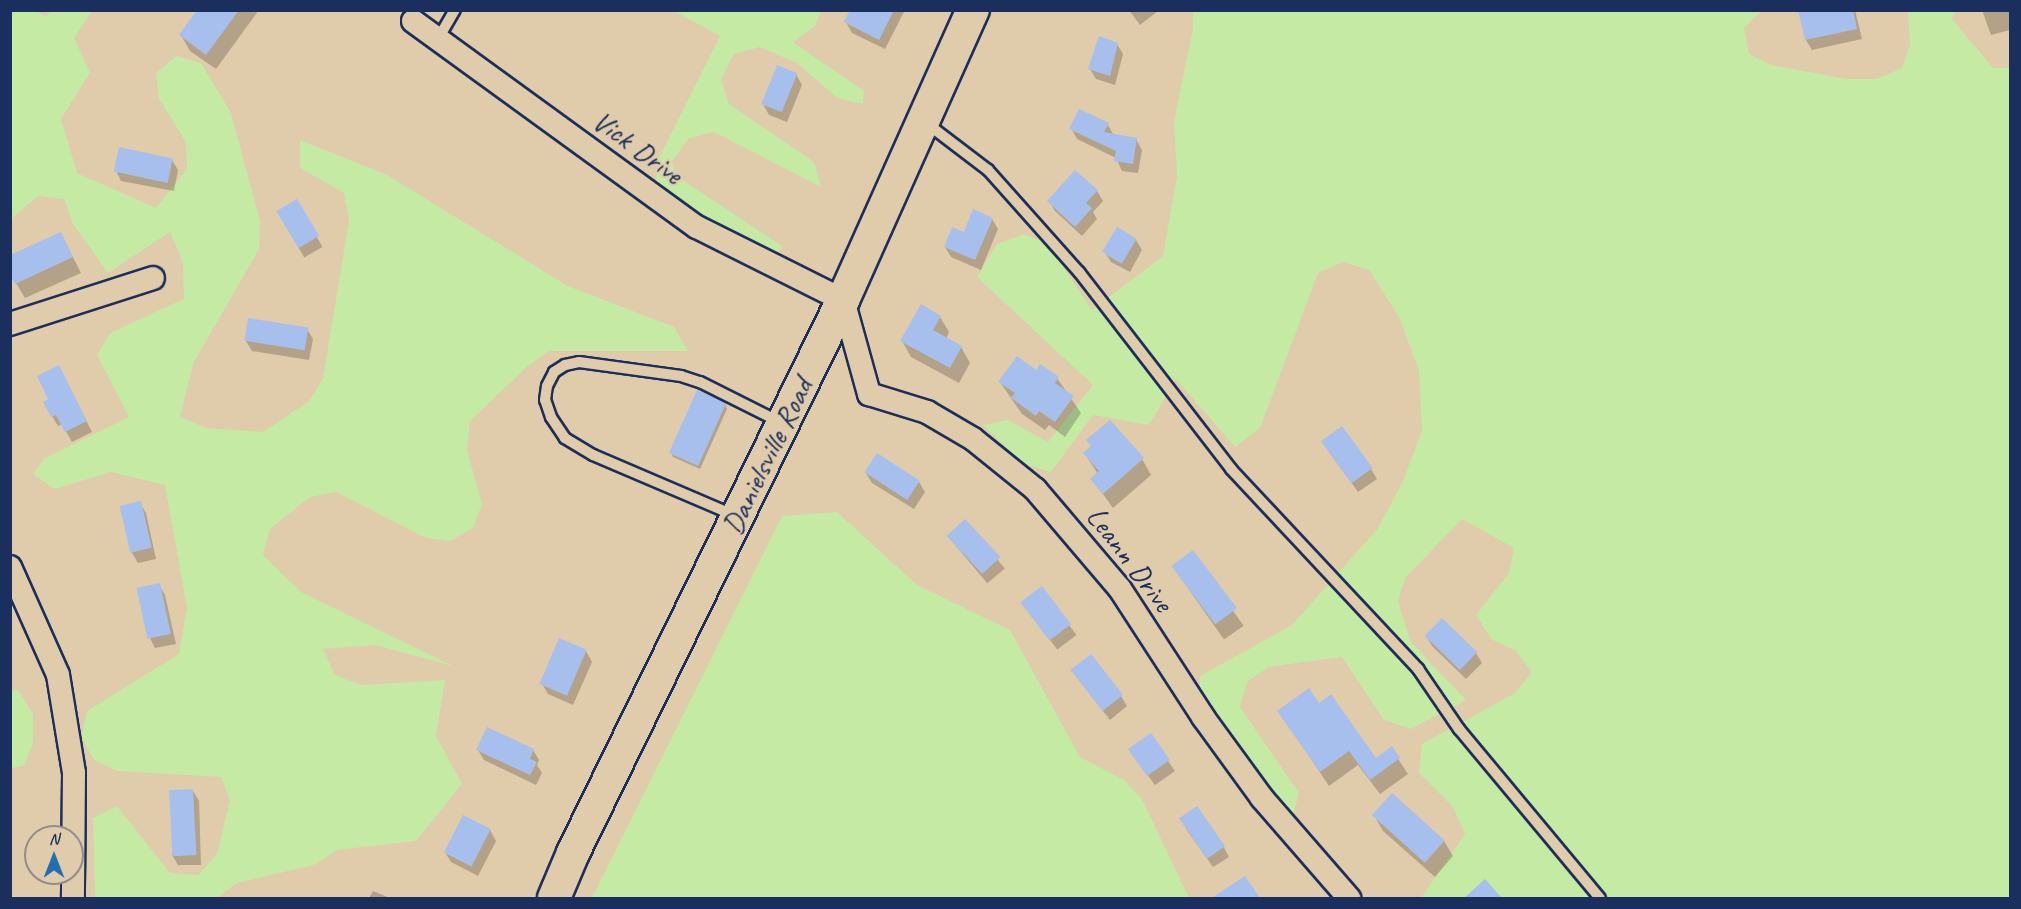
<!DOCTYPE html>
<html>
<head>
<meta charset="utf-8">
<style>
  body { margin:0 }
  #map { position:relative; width:2021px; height:909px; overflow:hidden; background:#e0cbaa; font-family:Caveat,sans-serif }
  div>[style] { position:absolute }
  .green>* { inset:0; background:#c5eaa4 }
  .shadow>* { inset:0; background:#0003; transform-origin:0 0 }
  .building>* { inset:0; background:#a7bfec; transform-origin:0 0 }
  .roads { filter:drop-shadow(2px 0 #1b2f5e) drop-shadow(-2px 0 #1b2f5e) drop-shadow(0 2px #1b2f5e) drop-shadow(0 -2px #1b2f5e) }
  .lane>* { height:10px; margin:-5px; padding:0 5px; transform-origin:5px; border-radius:5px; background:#e0cbaa }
  .street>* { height:22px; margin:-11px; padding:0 11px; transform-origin:11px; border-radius:11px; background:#e0cbaa }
  .secondary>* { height:32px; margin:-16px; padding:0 16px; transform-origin:16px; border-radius:16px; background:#e0cbaa }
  span { translate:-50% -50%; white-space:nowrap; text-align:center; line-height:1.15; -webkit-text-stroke:4.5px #e0cbaa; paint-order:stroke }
  .street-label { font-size:30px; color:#1b2f5e }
  .frame { position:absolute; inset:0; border:12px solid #1b2f5e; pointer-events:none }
  .north { position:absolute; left:24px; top:825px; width:60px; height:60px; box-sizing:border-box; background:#e0cbaa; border:2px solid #918d8c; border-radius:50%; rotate:0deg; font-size:16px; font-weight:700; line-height:24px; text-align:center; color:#1b2f5e }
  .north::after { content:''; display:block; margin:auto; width:21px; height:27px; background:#1f6fb2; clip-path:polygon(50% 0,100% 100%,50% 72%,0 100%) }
</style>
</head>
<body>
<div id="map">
  <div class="green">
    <i style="clip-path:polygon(11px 10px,36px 11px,46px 17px,51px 11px,92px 11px,74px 38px,90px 73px,61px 119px,77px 173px,156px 208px,187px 169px,186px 142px,159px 99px,156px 73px,176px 56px,201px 63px,231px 113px,260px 221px,259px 249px,193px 364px,180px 417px,206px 428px,263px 432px,309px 401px,323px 378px,349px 221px,344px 193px,300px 168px,300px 140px,387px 175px,568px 286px,674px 327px,688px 351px,549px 351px,528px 366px,470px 421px,467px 450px,482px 504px,473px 528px,450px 541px,426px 538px,336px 492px,310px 497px,270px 529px,263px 555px,301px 592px,453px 666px,375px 645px,323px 649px,335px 675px,361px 685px,445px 680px,436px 736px,462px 784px,416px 841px,337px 850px,314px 865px,237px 883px,216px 898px,95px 898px,93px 818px,117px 806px,170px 873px,198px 875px,217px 854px,230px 800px,221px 777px,117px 771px,94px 760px,81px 737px,87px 711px,179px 654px,187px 608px,165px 485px,111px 472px,55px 489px,33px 474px,45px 458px,129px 417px,97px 355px,110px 333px,184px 299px,183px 263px,170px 232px,108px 273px,73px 224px,64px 199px,38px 196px,11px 219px)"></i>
    <i style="clip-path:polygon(674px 11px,821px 11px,815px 26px,793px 42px,864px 91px,863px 104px,837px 98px,797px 63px,760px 47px,734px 54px,721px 79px,729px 104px,814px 162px,821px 187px,714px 132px,689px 138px,672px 161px,675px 175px,782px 246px,775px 257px,655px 187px,659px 158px,720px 36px)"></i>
    <i style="clip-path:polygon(1193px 11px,1762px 11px,1744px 28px,1749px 54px,1771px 65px,1847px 79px,1876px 79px,1902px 68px,1910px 44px,1908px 11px,1955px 11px,1952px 19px,1993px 68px,2010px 68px,2010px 898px,1421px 898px,1465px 834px,1453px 807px,1419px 773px,1422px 744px,1515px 693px,1532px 672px,1515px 650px,1491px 639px,1476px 615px,1509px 573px,1514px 548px,1462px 519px,1405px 578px,1398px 602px,1411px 642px,1466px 700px,1411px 729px,1384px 720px,1342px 657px,1269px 667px,1247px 682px,1240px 707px,1299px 793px,1292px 818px,1276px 816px,1200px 696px,1200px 676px,1292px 625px,1378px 528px,1404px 479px,1422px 430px,1419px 371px,1399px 317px,1369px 270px,1343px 262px,1318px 273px,1260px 428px,1235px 447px,1176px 379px,1149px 425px,1093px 415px,1051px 472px,1024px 464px,983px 425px,1008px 420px,1048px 442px,1093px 385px,977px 277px,997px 244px,1024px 234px,1048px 244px,1092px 310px,1163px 256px,1177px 176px,1174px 122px,1193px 28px)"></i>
    <i style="clip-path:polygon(837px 512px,917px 585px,1010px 630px,1080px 757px,1124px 780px,1142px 799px,1189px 898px,592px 898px,782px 516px)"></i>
    <i style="clip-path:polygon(18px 690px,33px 714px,33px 742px,24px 766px,11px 768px,11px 691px)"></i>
  </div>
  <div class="shadow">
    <i style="clip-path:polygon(199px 10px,259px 10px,216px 69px,190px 51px,181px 35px)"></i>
    <i style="clip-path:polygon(852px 10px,905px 10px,885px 49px,852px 33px,846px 22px)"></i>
    <i style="clip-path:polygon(1129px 10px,1157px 10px,1158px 11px,1140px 25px)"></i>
    <i style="clip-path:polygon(1812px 10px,1855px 10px,1862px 39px,1812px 50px,1806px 40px,1800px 13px)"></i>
    <i style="clip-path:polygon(1982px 10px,2010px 10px,2010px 30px,1991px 35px)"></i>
    <i style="clip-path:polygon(1117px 44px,1123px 54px,1115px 85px,1096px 79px,1090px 69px)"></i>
    <i style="clip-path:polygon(796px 74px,802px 85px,787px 122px,769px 115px,763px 104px)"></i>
    <i style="clip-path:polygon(1108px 125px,1114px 136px,1136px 139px,1142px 150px,1138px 173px,1122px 171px,1116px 158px,1077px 139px,1071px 128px)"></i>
    <i style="clip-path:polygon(172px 160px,178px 170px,174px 191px,121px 181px,116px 171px)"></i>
    <i style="clip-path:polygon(1075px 172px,1097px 191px,1103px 201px,1093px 212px,1097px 219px,1082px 236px,1055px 211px,1049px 201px)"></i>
    <i style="left:296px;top:201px;width:53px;height:21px;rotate:60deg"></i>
    <i style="clip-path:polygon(992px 219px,998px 229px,981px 270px,951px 257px,945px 247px)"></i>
    <i style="clip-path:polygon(61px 234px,81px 273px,25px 298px,16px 283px)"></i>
    <i style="clip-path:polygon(1136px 240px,1142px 250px,1130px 272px,1111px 262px,1105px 252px)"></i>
    <i style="clip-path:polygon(940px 317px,949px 332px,946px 339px,961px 347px,970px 363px,959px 383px,911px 357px,902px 341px)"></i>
    <i style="clip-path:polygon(307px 329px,313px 339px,309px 360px,252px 351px,246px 341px)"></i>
    <i style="clip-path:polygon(1037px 372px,1057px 378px,1081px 413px,1065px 437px,1049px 425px,1045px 430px,1022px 414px,1000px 382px)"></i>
    <i style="clip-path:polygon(64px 377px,92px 432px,72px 442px,62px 424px,58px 426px,52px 416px)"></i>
    <i style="clip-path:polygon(725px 404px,727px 409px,700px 469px,673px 457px,671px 453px)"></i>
    <i style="clip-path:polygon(1329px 452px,1371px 469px,1377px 479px,1358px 492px)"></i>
    <i style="clip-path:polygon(1085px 454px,1142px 459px,1151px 475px,1113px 508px,1092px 479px,1098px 474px)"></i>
    <i style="clip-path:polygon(866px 473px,919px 482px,925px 492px,914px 509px,872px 483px)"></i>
    <i style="clip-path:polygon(140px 503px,146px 513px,156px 559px,138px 563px,132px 553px,122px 507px)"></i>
    <i style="left:965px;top:521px;width:62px;height:23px;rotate:50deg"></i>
    <i style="left:1192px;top:552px;width:90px;height:24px;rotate:55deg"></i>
    <i style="clip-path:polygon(159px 585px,165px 595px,176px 644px,155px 648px,150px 638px)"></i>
    <i style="left:1041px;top:588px;width:59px;height:24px;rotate:53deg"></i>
    <i style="clip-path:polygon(1426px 636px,1476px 653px,1482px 663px,1466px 679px,1432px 646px)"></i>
    <i style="clip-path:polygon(586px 651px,592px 662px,573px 705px,548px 694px,542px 684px)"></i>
    <i style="clip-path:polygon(1079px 680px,1121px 696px,1127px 706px,1110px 720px)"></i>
    <i style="clip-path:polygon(1318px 705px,1376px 760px,1391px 748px,1408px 774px,1380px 794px,1358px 765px,1329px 786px,1279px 711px)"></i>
    <i style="clip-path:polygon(1150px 735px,1175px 771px,1155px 785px,1136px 759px)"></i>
    <i style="clip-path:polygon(478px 750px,533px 750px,539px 760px,537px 765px,542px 773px,536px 785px,484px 760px)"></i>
    <i style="clip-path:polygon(193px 791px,199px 801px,201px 865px,178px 865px,172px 855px)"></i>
    <i style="clip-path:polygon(1374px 815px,1444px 841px,1453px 856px,1435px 877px,1383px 831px)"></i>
    <i style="clip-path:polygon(464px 817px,490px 830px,496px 841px,478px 876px,451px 862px,445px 852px)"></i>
    <i style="clip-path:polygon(1186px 829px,1223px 846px,1229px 857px,1213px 867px)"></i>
    <i style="clip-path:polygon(1244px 878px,1259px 898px,1214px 898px)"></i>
    <i style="clip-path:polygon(373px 891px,390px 898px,369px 898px)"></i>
  </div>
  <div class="building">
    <i style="clip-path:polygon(197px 10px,239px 10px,206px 55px,179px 35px)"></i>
    <i style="clip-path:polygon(850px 10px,894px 10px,879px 40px,844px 22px)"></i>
    <i style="clip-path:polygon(1798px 10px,1853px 10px,1857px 29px,1805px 40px)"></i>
    <i style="clip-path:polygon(1099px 36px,1118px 43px,1110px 76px,1088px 69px)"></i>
    <i style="left:777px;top:65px;width:22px;height:42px;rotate:22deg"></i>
    <i style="clip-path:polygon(1079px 109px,1109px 123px,1104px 132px,1137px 138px,1133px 164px,1114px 161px,1116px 151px,1069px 129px)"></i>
    <i style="left:119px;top:147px;width:55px;height:25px;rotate:12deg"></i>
    <i style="clip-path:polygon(1075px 170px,1098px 190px,1086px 203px,1092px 208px,1075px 227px,1047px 201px)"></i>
    <i style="left:297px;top:199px;width:43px;height:24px;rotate:59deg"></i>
    <i style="clip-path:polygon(973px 209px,993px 218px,975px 260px,944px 247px,952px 227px,964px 232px)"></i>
    <i style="left:1117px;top:227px;width:23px;height:29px;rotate:31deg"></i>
    <i style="clip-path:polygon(61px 232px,73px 257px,15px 284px,10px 274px,10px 255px)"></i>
    <i style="clip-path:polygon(921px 304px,941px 316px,933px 330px,962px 346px,950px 368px,900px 341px)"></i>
    <i style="left:248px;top:318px;width:61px;height:23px;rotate:9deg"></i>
    <i style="clip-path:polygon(1017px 356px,1036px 370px,1040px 364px,1059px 377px,1055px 383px,1074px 396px,1055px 422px,1039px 411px,1036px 416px,1011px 398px,1015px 393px,998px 382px)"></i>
    <i style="clip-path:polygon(59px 365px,87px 421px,65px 432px,56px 415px,51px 417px,43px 402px,48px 399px,37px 376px)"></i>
    <i style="left:697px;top:390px;width:32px;height:69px;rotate:24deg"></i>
    <i style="clip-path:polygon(1110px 420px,1144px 458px,1103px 494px,1090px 479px,1099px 471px,1083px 453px,1091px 446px,1086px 440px)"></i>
    <i style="left:1342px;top:426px;width:52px;height:26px;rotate:54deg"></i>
    <i style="left:877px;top:453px;width:51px;height:23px;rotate:33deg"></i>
    <i style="left:141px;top:501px;width:48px;height:22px;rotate:77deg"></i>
    <i style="left:965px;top:519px;width:52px;height:25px;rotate:47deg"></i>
    <i style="left:1193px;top:550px;width:73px;height:27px;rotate:53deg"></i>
    <i style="left:160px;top:583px;width:52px;height:24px;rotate:78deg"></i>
    <i style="left:1042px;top:586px;width:48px;height:27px;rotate:53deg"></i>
    <i style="left:1442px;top:618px;width:49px;height:25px;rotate:44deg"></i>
    <i style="left:559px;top:638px;width:30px;height:50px;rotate:23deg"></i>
    <i style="left:1091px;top:654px;width:52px;height:26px;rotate:52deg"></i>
    <i style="clip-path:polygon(1309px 688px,1319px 703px,1331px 694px,1376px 758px,1392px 746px,1400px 758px,1370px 780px,1349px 751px,1320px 772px,1277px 711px)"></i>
    <i style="clip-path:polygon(487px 727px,534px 749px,530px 759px,537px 762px,530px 775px,476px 750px)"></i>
    <i style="left:1151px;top:733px;width:33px;height:28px;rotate:55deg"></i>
    <i style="left:193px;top:789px;width:66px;height:24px;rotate:87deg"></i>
    <i style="left:1392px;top:793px;width:71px;height:30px;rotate:42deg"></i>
    <i style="left:1197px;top:806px;width:49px;height:22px;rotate:55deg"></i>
    <i style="left:463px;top:815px;width:31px;height:42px;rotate:27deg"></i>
    <i style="clip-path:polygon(1245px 876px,1260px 898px,1212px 898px)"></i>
    <i style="clip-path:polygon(1485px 879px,1502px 898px,1464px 898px)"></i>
  </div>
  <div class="roads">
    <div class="lane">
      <i style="left:438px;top:39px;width:34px;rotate:-60deg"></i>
      <i style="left:925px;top:122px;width:79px;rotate:37.3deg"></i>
      <i style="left:988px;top:170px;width:137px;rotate:48.3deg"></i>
      <i style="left:1079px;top:272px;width:249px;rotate:52.3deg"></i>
      <i style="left:1231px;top:469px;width:274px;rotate:46.9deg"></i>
      <i style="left:1418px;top:669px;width:73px;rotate:55.7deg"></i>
      <i style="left:1459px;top:729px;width:220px;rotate:50.2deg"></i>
      <i style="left:736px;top:516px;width:155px;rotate:-156.9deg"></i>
      <i style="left:593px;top:455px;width:33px;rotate:-149deg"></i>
      <i style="left:565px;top:438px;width:25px;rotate:-124deg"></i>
      <i style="left:551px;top:417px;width:18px;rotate:-109deg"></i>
      <i style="left:545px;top:400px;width:14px;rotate:-82deg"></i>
      <i style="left:547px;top:386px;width:16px;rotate:-63deg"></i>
      <i style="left:554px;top:372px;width:13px;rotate:-32deg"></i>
      <i style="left:565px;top:365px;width:14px;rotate:-12deg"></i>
      <i style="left:579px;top:362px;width:103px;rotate:7.8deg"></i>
      <i style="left:681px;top:376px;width:20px;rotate:18deg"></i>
      <i style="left:700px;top:382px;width:89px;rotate:26.6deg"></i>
    </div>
    <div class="street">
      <i style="left:413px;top:21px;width:351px;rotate:36deg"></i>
      <i style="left:697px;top:227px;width:163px;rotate:26.6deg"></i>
      <i style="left:843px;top:300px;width:98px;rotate:74.5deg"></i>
      <i style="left:869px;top:394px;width:61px;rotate:17.2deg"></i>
      <i style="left:927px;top:412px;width:53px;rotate:30.4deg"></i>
      <i style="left:973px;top:439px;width:80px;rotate:38.9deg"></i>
      <i style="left:1035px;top:489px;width:131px;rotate:49.6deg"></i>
      <i style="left:1120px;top:589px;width:153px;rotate:57deg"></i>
      <i style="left:1203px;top:717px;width:100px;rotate:53.9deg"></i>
      <i style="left:1262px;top:798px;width:133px;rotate:49deg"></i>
      <i style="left:10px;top:324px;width:150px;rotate:-17.8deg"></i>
      <i style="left:10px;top:567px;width:118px;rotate:66deg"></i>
      <i style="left:58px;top:675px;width:99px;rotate:80.7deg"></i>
      <i style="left:74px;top:773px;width:125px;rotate:90.5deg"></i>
    </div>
    <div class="secondary">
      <i style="left:554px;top:898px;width:49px;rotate:-67.1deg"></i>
      <i style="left:573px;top:853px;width:615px;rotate:-63.98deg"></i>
      <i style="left:843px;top:300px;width:318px;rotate:-65.9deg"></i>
    </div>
  </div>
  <div class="street-label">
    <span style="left:638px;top:147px;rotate:36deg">Vick Drive</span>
    <span style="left:767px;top:456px;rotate:-64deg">Danielsville Road</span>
    <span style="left:1130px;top:559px;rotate:53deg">Leann Drive</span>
  </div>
  <div class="frame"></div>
  <div class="north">N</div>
</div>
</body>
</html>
